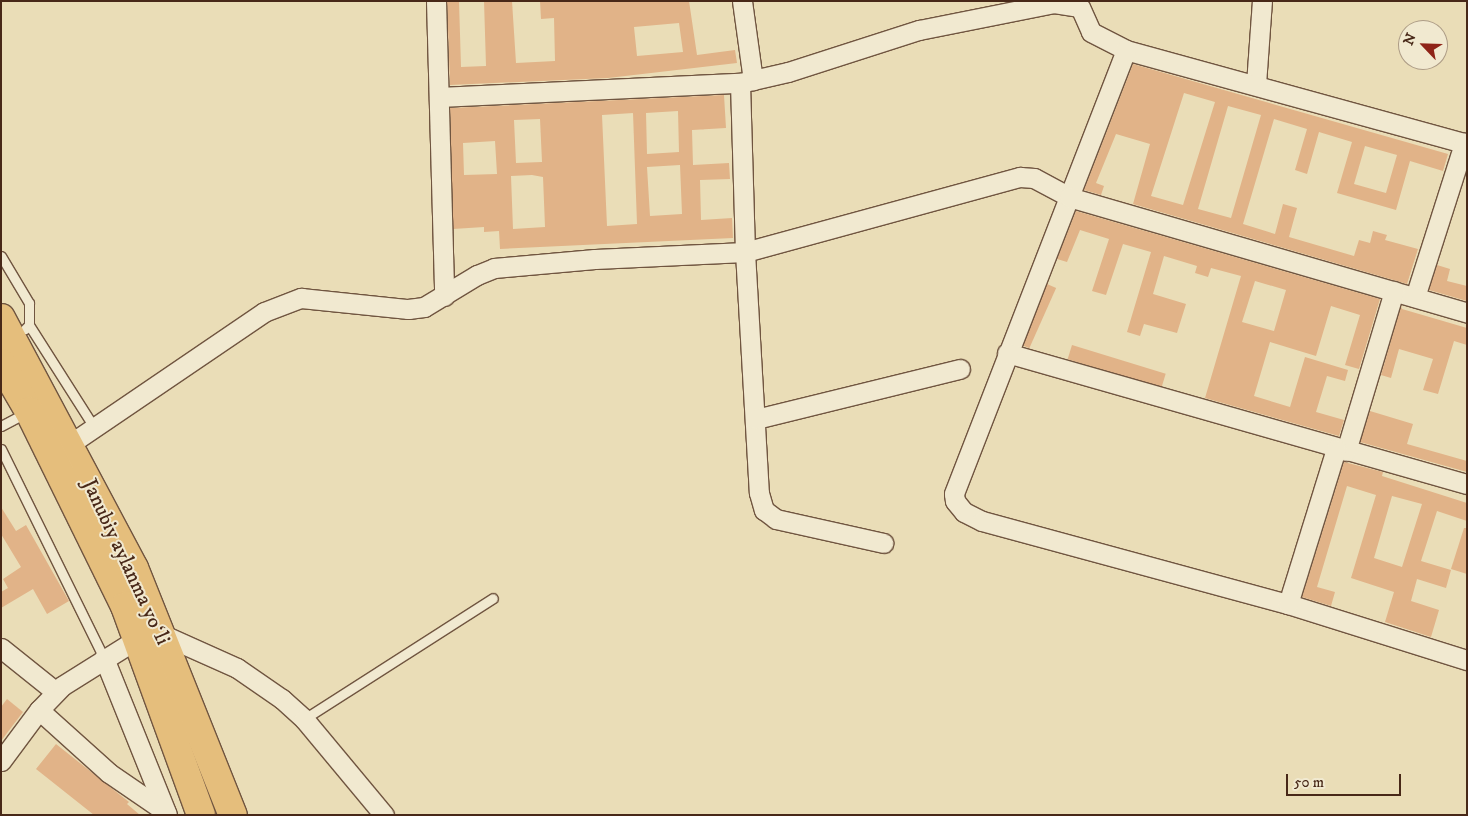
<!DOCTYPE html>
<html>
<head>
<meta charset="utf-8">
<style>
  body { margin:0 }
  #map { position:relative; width:1468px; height:816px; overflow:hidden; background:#eaddb7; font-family:"IM FELL DW Pica",serif }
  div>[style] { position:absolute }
  .building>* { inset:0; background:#e1b388; transform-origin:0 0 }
  .roads { filter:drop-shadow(1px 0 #705540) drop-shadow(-1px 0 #705540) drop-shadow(0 1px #705540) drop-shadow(0 -1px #705540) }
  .lane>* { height:9px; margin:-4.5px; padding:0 4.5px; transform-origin:4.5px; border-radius:4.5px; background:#f1e9d0 }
  .street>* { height:19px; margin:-9.5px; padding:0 9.5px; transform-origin:9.5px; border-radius:9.5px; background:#f1e9d0 }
  .highway>* { height:28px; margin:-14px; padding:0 14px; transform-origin:14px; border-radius:14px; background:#e5be7c }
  span { translate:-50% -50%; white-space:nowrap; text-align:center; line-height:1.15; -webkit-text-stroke:4px #f1e9d0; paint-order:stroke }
  .street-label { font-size:21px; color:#482818 }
  .frame { position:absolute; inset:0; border:2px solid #482818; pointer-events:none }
  .north { position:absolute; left:1398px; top:20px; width:50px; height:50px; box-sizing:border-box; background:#f1e9d0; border:1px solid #ad9c86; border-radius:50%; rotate:294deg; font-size:14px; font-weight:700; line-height:20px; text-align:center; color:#482818 }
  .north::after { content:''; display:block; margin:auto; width:18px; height:22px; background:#8f2418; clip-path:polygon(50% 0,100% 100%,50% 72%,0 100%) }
  .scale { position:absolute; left:1286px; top:774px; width:115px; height:22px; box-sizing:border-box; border:2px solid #482818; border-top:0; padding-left:6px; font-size:15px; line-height:18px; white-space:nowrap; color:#482818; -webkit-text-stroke:4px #f1e9d0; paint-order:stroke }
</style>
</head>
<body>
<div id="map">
  <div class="building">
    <i style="clip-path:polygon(evenodd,447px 1px,459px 1px,461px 67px,486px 66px,484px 1px,512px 1px,516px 63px,555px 61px,554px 18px,541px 19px,540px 1px,689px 1px,697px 55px,735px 50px,737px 63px,608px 78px,450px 85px,447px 1px,679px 23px,683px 52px,637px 56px,634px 27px,679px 23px)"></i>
    <i style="clip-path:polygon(evenodd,1133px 64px,1448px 154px,1443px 171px,1410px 161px,1396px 210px,1337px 193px,1352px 142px,1319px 132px,1307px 174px,1295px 170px,1307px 129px,1274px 119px,1243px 224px,1275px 234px,1283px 204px,1297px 208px,1289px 237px,1354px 256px,1359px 240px,1370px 243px,1373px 231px,1387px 235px,1385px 240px,1418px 249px,1407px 284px,1133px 204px,1150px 144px,1116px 134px,1096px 183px,1104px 186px,1101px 195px,1084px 190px,1133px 64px,1184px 93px,1215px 102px,1183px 205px,1151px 196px,1184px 93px,1133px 64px,1228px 106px,1261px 115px,1231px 218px,1198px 209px,1228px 106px,1133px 64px,1365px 146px,1397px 155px,1386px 193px,1354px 184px,1365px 146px)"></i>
    <i style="clip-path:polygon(evenodd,724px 95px,726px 128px,692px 130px,693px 165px,729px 163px,730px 179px,700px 180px,701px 220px,732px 218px,733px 238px,500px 249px,499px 231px,484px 232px,484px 227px,453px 229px,450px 108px,724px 95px,678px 111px,679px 152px,647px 154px,646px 113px,678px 111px,724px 95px,633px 113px,637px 224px,607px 226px,602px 115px,633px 113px,724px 95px,540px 119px,542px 162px,516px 163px,514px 120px,540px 119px,724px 95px,495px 141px,497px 174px,464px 175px,463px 143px,495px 141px,724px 95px,680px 165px,682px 214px,650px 216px,647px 167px,680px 165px,724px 95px,532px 175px,543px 177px,545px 227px,513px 229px,511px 176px,532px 175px)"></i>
    <i style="clip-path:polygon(evenodd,1076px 211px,1380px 299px,1359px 369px,1345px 365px,1360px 315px,1331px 306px,1316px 356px,1270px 342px,1254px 396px,1290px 407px,1305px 357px,1348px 370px,1345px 381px,1327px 376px,1316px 412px,1344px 420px,1339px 436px,1205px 398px,1241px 276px,1211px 268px,1208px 277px,1195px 273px,1197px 266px,1164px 256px,1153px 294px,1186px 304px,1177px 333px,1144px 324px,1140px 336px,1127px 332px,1151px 252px,1123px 244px,1106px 295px,1092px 291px,1109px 239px,1080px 230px,1067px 262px,1057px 259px,1076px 211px,1255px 281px,1286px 290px,1274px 331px,1242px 322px,1255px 281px)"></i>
    <i style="clip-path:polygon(1437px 265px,1450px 269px,1447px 281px,1467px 286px,1467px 301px,1429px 290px)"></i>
    <i style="left:1047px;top:284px;width:10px;height:66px;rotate:24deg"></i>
    <i style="clip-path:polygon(1401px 306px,1402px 309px,1467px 328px,1467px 345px,1454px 341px,1438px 394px,1423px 390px,1433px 359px,1399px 349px,1391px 378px,1381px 375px)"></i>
    <i style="left:1072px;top:345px;width:98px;height:15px;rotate:17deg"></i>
    <i style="clip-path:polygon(1370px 411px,1413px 424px,1407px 444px,1467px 461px,1467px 472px,1360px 442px)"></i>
    <i style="clip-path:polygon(evenodd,1344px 462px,1383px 472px,1382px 476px,1467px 503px,1467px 521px,1437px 511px,1421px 561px,1451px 570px,1446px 588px,1417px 579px,1411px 601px,1439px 610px,1431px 637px,1385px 622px,1394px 592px,1351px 578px,1376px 495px,1347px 486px,1317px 587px,1335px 592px,1331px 606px,1302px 597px,1344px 462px,1392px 496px,1422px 504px,1402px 567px,1374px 558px,1392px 496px)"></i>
    <i style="clip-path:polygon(1px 507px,16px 531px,26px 525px,69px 601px,47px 614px,33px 589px,1px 608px,1px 592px,8px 588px,3px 579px,21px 567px,1px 534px)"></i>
    <i style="clip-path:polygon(1464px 528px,1467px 528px,1467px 574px,1451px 569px)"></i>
    <i style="clip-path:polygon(7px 699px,23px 712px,1px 741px,1px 707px)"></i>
    <i style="clip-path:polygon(56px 744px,129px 802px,127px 804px,140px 815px,94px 815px,36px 769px)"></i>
  </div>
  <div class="roads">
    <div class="lane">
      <i style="left:1px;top:256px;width:55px;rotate:59.2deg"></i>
      <i style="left:29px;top:303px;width:22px;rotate:90deg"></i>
      <i style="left:29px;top:325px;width:6px;rotate:135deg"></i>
      <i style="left:29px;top:325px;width:121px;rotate:57.5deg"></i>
      <i style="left:1px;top:426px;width:30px;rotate:-28deg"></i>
      <i style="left:1px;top:449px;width:233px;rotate:63.8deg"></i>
      <i style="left:304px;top:719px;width:224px;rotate:-32.6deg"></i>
    </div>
    <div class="street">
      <i style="left:436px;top:1px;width:295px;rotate:88.4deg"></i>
      <i style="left:742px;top:1px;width:80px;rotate:82.1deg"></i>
      <i style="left:740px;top:83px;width:169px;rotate:88.3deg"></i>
      <i style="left:745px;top:252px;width:241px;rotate:86.7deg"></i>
      <i style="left:759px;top:493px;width:18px;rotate:74deg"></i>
      <i style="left:764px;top:510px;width:15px;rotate:37deg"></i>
      <i style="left:776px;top:519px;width:110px;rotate:12.6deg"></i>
      <i style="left:1256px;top:84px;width:83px;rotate:-85.9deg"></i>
      <i style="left:439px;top:97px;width:301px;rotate:-2.7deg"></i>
      <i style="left:740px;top:83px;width:49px;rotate:-12.9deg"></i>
      <i style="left:788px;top:72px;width:138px;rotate:-17.8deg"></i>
      <i style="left:919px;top:30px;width:138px;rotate:-11.3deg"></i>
      <i style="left:1054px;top:3px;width:26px;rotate:9deg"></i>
      <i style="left:1080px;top:7px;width:27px;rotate:66deg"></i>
      <i style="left:1091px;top:32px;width:39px;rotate:27deg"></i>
      <i style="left:1467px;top:144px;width:354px;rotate:-164.6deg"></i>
      <i style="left:1126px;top:50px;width:476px;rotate:111.2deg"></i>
      <i style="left:954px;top:494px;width:7px;rotate:82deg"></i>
      <i style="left:955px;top:501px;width:14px;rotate:51deg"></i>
      <i style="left:964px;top:512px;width:20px;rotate:27deg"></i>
      <i style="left:982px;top:521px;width:317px;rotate:15.2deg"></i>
      <i style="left:1288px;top:604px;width:188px;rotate:17.4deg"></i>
      <i style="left:1415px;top:297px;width:162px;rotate:-72.3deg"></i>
      <i style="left:1007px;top:353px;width:478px;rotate:15.9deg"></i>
      <i style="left:756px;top:419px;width:210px;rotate:-13.8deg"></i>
      <i style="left:70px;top:444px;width:235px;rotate:-34.2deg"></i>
      <i style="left:264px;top:312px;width:40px;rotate:-21deg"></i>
      <i style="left:301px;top:298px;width:108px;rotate:5.9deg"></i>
      <i style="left:408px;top:309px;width:16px;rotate:-7deg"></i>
      <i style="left:424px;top:307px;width:62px;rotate:-31.1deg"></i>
      <i style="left:477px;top:275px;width:18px;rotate:-22deg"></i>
      <i style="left:494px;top:268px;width:101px;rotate:-5.1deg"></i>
      <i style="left:595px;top:259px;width:150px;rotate:-2.7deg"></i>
      <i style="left:745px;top:252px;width:285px;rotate:-15.3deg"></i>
      <i style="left:1020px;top:177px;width:14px;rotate:4deg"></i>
      <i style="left:1034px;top:178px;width:40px;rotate:28deg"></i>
      <i style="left:1069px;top:197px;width:415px;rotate:16.2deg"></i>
      <i style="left:1346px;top:451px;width:167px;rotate:-73.3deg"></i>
      <i style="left:1288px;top:604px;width:162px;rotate:-72.8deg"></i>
      <i style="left:161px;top:634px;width:83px;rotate:24.1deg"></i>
      <i style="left:237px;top:668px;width:55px;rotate:34.6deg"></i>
      <i style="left:282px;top:699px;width:30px;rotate:42deg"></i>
      <i style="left:304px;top:719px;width:125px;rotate:50.2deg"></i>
      <i style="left:1px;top:648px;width:70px;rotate:38.7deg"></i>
      <i style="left:104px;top:658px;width:169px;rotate:68.1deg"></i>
      <i style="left:39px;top:710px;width:94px;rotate:42deg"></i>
      <i style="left:109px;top:773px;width:69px;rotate:34.4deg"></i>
      <i style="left:1px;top:761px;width:64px;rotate:-53.3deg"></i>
      <i style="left:39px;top:710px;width:33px;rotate:-46deg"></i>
      <i style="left:62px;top:686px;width:89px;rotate:-32.1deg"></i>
    </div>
    <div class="highway">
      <i style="left:1px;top:318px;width:283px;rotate:62deg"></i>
      <i style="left:134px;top:568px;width:266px;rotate:68.2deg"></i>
      <i style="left:1px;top:363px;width:56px;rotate:59.7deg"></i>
      <i style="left:29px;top:411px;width:217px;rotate:63.8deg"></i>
      <i style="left:125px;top:606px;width:222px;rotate:70deg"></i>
    </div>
  </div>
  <div class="street-label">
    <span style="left:126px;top:562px;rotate:65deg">Janubiy aylanma yoʻli</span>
  </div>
  <div class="frame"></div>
  <div class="north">N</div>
  <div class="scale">50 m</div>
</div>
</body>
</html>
